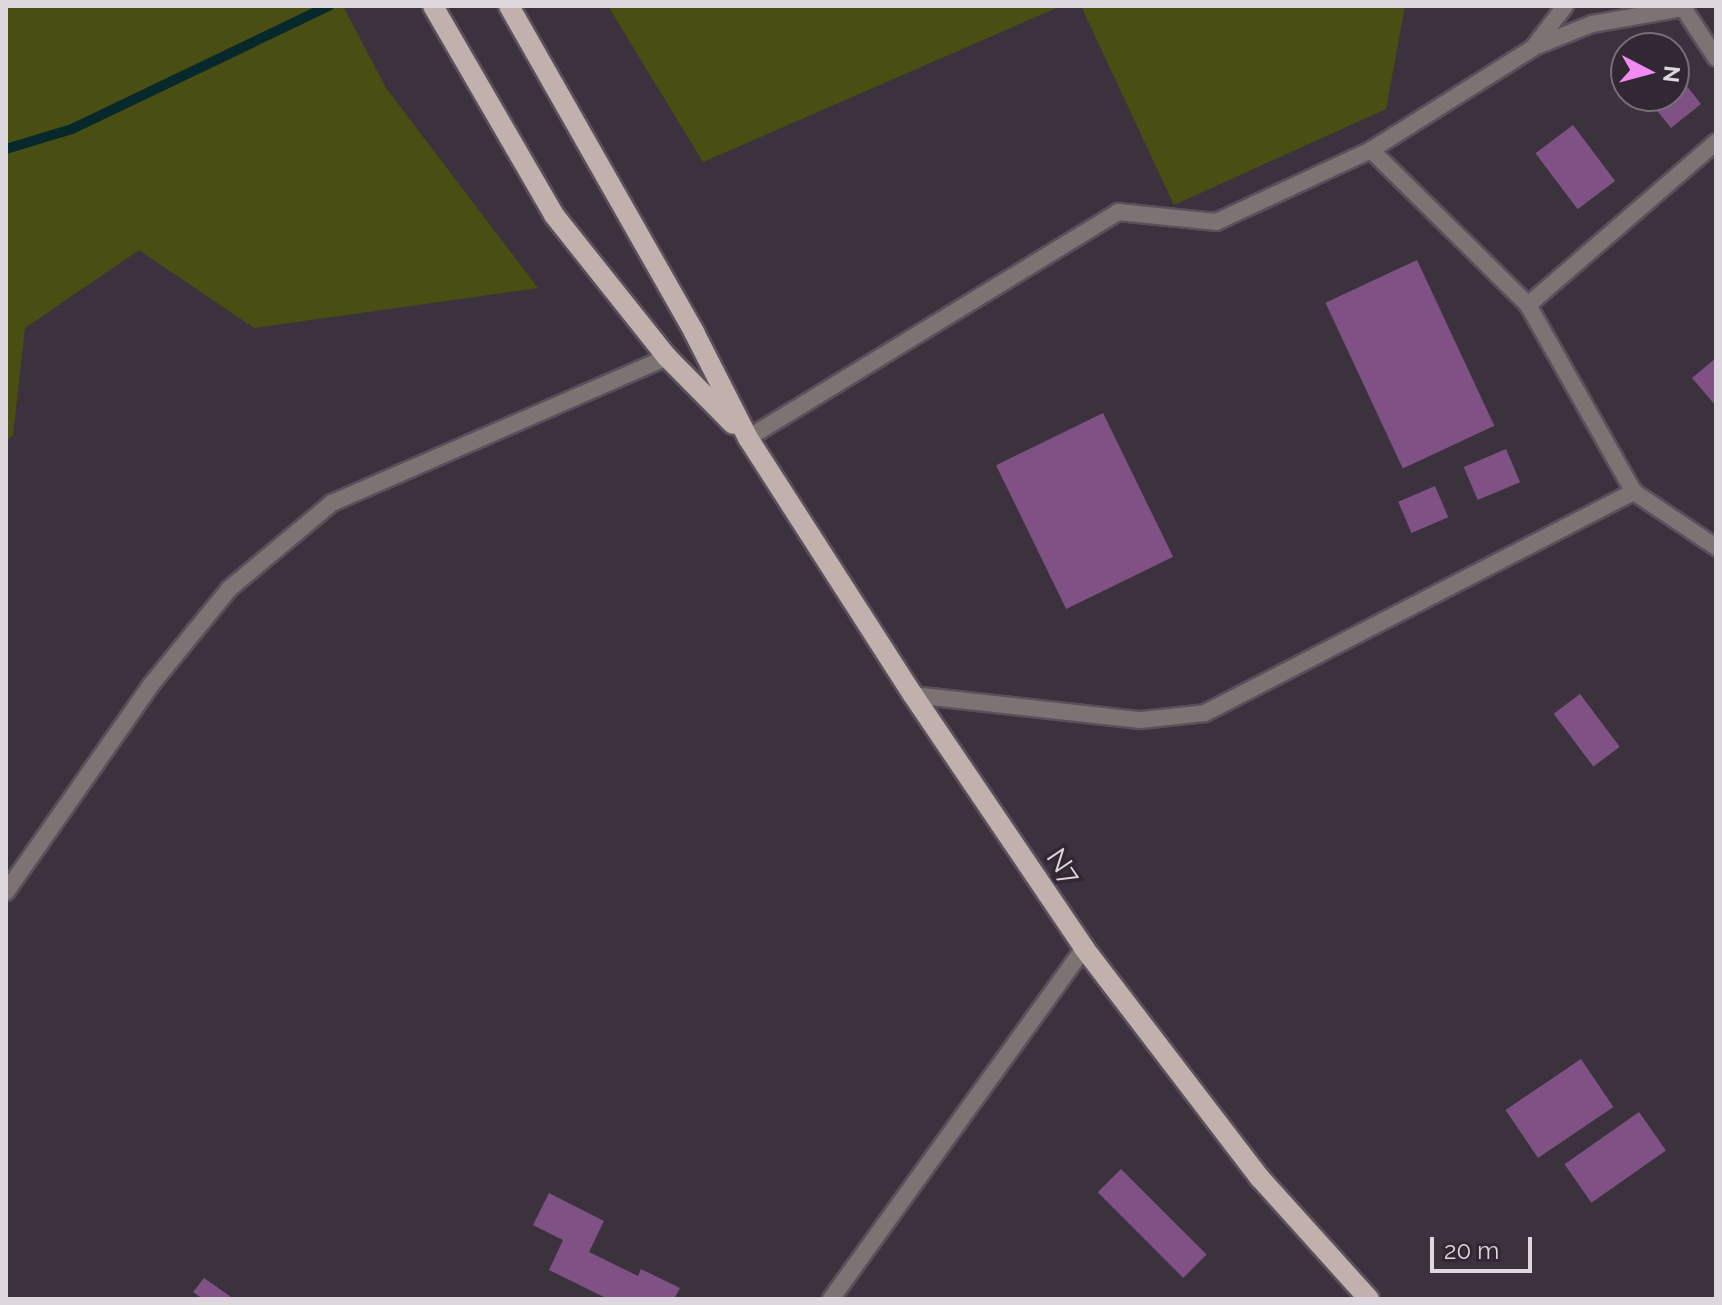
<!DOCTYPE html>
<html>
<head>
<meta charset="utf-8">
<style>
  body { margin:0 }
  #map { position:relative; width:1722px; height:1305px; overflow:hidden; background:#3c323e; font-family:Raleway,sans-serif }
  div>[style] { position:absolute }
  .green>* { inset:0; background:#494e12 }
  .stream>* { height:10px; margin:-5px; padding:0 5px; transform-origin:5px; border-radius:5px; background:#07292c }
  .building>* { inset:0; background:#7f5185; transform-origin:0 0 }
  .roads { filter:drop-shadow(2px 0 #59505b) drop-shadow(-2px 0 #59505b) drop-shadow(0 2px #59505b) drop-shadow(0 -2px #59505b) }
  .minor>* { height:16px; margin:-8px; padding:0 8px; transform-origin:8px; border-radius:8px; background:#7c7372 }
  .primary>* { height:20px; margin:-10px; padding:0 10px; transform-origin:10px; border-radius:10px; background:#c2b0ad }
  span { translate:-50% -50%; white-space:nowrap; text-align:center; line-height:1.15; -webkit-text-stroke:7px #322833; paint-order:stroke }
  .street-label { font-size:28px; color:#ded7de }
  .frame { position:absolute; inset:0; border:8px solid #ded7de; pointer-events:none }
  .north { position:absolute; left:1610px; top:32px; width:80px; height:80px; box-sizing:border-box; background:#322833; border:2px solid #776e77; border-radius:50%; rotate:96deg; font-size:22px; font-weight:700; line-height:32px; text-align:center; color:#ded7de }
  .north::after { content:''; display:block; margin:auto; width:28px; height:36px; background:#f28af3; clip-path:polygon(50% 0,100% 100%,50% 72%,0 100%) }
  .scale { position:absolute; left:1430px; top:1237px; width:102px; height:36px; box-sizing:border-box; border:4px solid #ded7de; border-top:0; padding-left:10px; font-size:24px; line-height:28px; white-space:nowrap; color:#ded7de; -webkit-text-stroke:6px #322833; paint-order:stroke }
</style>
</head>
<body>
<div id="map">
  <div class="green">
    <i style="clip-path:polygon(6px 6px,343px 6px,386px 88px,538px 288px,254px 328px,139px 250px,25px 328px,13px 435px,6px 441px)"></i>
    <i style="clip-path:polygon(608px 6px,1061px 6px,703px 162px)"></i>
    <i style="clip-path:polygon(1081px 6px,1405px 6px,1386px 109px,1174px 205px)"></i>
  </div>
  <div class="stream">
    <i style="left:6px;top:149px;width:69px;rotate:-16.9deg"></i>
    <i style="left:72px;top:129px;width:285px;rotate:-25.6deg"></i>
  </div>
  <div class="building">
    <i style="clip-path:polygon(1674px 70px,1701px 104px,1671px 128px,1645px 96px,1674px 96px)"></i>
    <i style="left:1573px;top:125px;width:70px;height:47px;rotate:53deg"></i>
    <i style="left:1417px;top:260px;width:183px;height:101px;rotate:65deg"></i>
    <i style="clip-path:polygon(1716px 358px,1716px 406px,1692px 378px)"></i>
    <i style="left:1103px;top:413px;width:160px;height:119px;rotate:64deg"></i>
    <i style="left:1506px;top:449px;width:36px;height:46px;rotate:67deg"></i>
    <i style="left:1435px;top:486px;width:34px;height:40px;rotate:67deg"></i>
    <i style="left:1580px;top:694px;width:66px;height:33px;rotate:53deg"></i>
    <i style="left:1581px;top:1059px;width:58px;height:91px;rotate:56deg"></i>
    <i style="left:1639px;top:1112px;width:47px;height:91px;rotate:55deg"></i>
    <i style="left:1121px;top:1169px;width:121px;height:33px;rotate:45deg"></i>
    <i style="clip-path:polygon(549px 1193px,604px 1221px,589px 1252px,638px 1276px,641px 1269px,680px 1288px,674px 1299px,608px 1299px,549px 1270px,563px 1240px,533px 1225px)"></i>
    <i style="clip-path:polygon(204px 1278px,234px 1299px,203px 1299px,193px 1292px)"></i>
  </div>
  <div class="roads">
    <div class="minor">
      <i style="left:1682px;top:6px;width:62px;rotate:56.8deg"></i>
      <i style="left:1534px;top:47px;width:62px;rotate:-21.6deg"></i>
      <i style="left:1592px;top:24px;width:92px;rotate:-10deg"></i>
      <i style="left:1371px;top:150px;width:221px;rotate:44.6deg"></i>
      <i style="left:1528px;top:305px;width:215px;rotate:60.5deg"></i>
      <i style="left:1634px;top:492px;width:99px;rotate:33.9deg"></i>
      <i style="left:1528px;top:305px;width:249px;rotate:-40.9deg"></i>
      <i style="left:748px;top:438px;width:434px;rotate:-31.4deg"></i>
      <i style="left:1118px;top:212px;width:99px;rotate:5.8deg"></i>
      <i style="left:1216px;top:222px;width:171px;rotate:-24.9deg"></i>
      <i style="left:1371px;top:150px;width:191px;rotate:-32.2deg"></i>
      <i style="left:1533px;top:48px;width:53px;rotate:-52.7deg"></i>
      <i style="left:913px;top:695px;width:229px;rotate:6.3deg"></i>
      <i style="left:1141px;top:720px;width:64px;rotate:-6.2deg"></i>
      <i style="left:1205px;top:713px;width:483px;rotate:-27.3deg"></i>
      <i style="left:6px;top:892px;width:251px;rotate:-55deg"></i>
      <i style="left:150px;top:686px;width:125px;rotate:-50.8deg"></i>
      <i style="left:229px;top:589px;width:134px;rotate:-39.9deg"></i>
      <i style="left:332px;top:503px;width:365px;rotate:-23.5deg"></i>
      <i style="left:831px;top:1299px;width:433px;rotate:-54.2deg"></i>
    </div>
    <div class="primary">
      <i style="left:433px;top:6px;width:241px;rotate:59.9deg"></i>
      <i style="left:554px;top:215px;width:181px;rotate:51.5deg"></i>
      <i style="left:667px;top:357px;width:94px;rotate:45.4deg"></i>
      <i style="left:509px;top:6px;width:375px;rotate:60.4deg"></i>
      <i style="left:694px;top:332px;width:119px;rotate:63deg"></i>
      <i style="left:748px;top:438px;width:305px;rotate:57.3deg"></i>
      <i style="left:913px;top:695px;width:305px;rotate:55.9deg"></i>
      <i style="left:1084px;top:948px;width:290px;rotate:52.6deg"></i>
      <i style="left:1260px;top:1178px;width:163px;rotate:48deg"></i>
    </div>
  </div>
  <div class="street-label">
    <span style="left:1063px;top:867px;rotate:56deg">N7</span>
  </div>
  <div class="frame"></div>
  <div class="north">N</div>
  <div class="scale">20 m</div>
</div>
</body>
</html>
